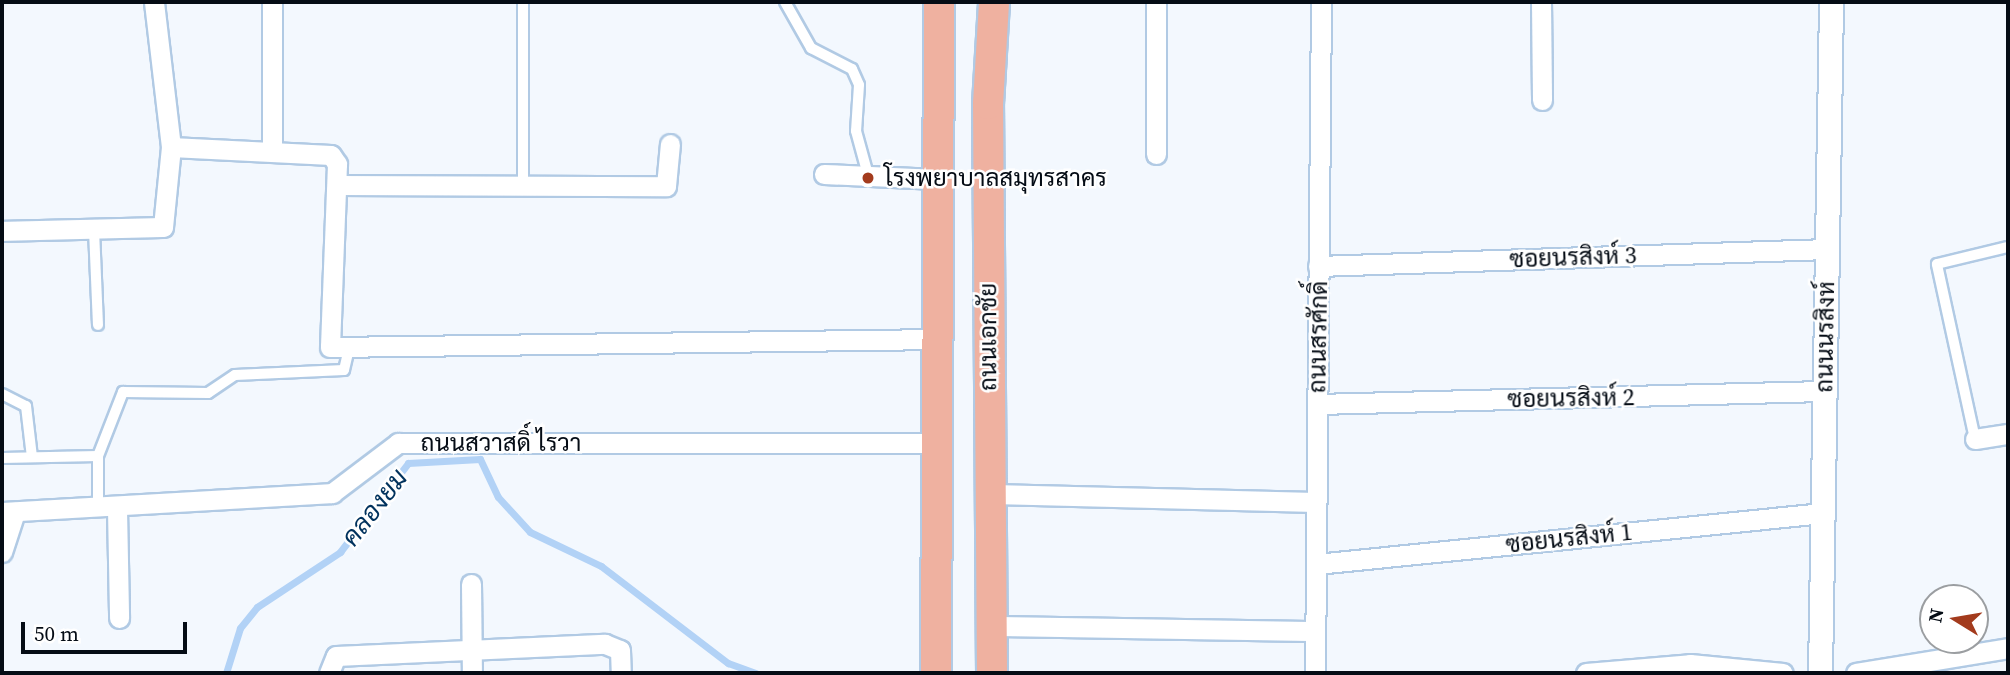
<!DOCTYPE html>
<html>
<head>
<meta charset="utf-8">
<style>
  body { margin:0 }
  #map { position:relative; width:2010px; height:675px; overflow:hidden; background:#f3f8fe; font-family:"Source Serif 4",Sarabun,serif }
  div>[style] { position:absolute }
  .stream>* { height:7px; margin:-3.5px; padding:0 3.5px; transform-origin:3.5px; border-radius:3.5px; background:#b2d2f6 }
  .roads { filter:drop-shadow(2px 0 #b1cae4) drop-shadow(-2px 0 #b1cae4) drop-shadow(0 2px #b1cae4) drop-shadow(0 -2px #b1cae4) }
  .service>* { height:10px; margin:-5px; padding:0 5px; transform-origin:5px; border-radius:5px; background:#fff }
  .minor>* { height:19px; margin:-9.5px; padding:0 9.5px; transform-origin:9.5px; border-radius:9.5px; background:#fff }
  .tertiary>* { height:23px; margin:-11.5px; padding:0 11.5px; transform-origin:11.5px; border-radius:11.5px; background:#fff }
  .primary>* { height:30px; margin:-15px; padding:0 15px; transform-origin:15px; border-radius:15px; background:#efb1a0 }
  .dots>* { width:19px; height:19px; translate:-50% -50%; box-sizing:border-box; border:4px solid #fff; border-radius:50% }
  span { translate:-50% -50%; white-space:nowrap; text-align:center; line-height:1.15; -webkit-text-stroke:5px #fff; paint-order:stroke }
  .poi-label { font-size:24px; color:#050c15 }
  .left { translate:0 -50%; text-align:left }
  .street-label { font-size:24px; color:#050c15 }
  .water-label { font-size:26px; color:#01325d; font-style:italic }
  .frame { position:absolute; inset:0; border:4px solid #050c15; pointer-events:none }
  .north { position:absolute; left:1919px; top:584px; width:70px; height:70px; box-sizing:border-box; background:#fff; border:2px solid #9b9ea1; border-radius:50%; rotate:281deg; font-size:19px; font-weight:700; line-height:28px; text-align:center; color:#050c15 }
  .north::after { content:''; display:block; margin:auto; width:24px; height:32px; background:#a33b1d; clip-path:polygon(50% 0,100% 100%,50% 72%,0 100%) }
  .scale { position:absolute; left:21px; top:622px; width:166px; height:32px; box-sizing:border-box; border:4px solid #050c15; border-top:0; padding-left:9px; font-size:21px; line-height:24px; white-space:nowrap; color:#050c15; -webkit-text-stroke:5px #fff; paint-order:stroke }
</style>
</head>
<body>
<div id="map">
  <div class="stream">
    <i style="left:226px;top:673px;width:47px;rotate:-72.7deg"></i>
    <i style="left:240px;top:628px;width:27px;rotate:-51deg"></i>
    <i style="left:257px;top:607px;width:100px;rotate:-33.5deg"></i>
    <i style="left:340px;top:552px;width:112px;rotate:-52.6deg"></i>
    <i style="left:408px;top:463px;width:72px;rotate:-3.2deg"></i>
    <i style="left:480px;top:459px;width:42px;rotate:64.7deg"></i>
    <i style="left:498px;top:497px;width:47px;rotate:47.6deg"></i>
    <i style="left:530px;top:532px;width:79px;rotate:25.6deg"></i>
    <i style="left:601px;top:566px;width:160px;rotate:37.4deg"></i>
    <i style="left:728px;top:663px;width:30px;rotate:20deg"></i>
  </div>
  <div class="roads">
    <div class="service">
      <i style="left:523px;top:2px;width:185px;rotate:90deg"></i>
      <i style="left:785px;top:2px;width:53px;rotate:60.5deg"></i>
      <i style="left:811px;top:48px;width:46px;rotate:27.1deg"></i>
      <i style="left:852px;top:69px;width:17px;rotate:66deg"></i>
      <i style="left:859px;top:85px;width:46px;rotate:93.7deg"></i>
      <i style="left:856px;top:131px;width:46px;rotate:74.7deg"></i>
      <i style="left:94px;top:230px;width:95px;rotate:87.6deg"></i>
      <i style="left:2px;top:394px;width:27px;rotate:27deg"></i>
      <i style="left:26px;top:406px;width:51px;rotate:83.3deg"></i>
      <i style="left:1975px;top:439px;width:179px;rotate:-102.3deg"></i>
      <i style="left:1937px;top:264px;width:73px;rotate:-13.5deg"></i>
      <i style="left:98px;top:456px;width:69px;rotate:-68.7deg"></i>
      <i style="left:123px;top:392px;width:85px;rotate:0.7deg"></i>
      <i style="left:208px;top:393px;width:32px;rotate:-34deg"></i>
      <i style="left:235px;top:375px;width:109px;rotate:-2.6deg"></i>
      <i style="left:344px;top:370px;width:23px;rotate:-77deg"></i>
      <i style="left:2px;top:458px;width:96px;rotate:-1.2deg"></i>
      <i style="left:98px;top:456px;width:54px;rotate:90deg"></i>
    </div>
    <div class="minor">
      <i style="left:1156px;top:2px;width:152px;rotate:90deg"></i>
      <i style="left:1541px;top:2px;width:98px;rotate:89.4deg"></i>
      <i style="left:171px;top:147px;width:160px;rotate:2.9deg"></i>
      <i style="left:331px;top:155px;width:11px;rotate:56deg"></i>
      <i style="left:337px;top:164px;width:183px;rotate:92.2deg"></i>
      <i style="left:330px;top:347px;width:608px;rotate:-0.75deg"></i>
      <i style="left:272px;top:151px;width:149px;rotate:-90deg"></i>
      <i style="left:824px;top:174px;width:113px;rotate:2.5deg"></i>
      <i style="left:337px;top:185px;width:329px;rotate:0.2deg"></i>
      <i style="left:666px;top:186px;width:42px;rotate:-84.6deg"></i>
      <i style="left:2px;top:231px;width:161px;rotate:-1.4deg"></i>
      <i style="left:163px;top:227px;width:80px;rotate:-84.3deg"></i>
      <i style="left:171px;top:147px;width:146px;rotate:-96.7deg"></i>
      <i style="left:1318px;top:266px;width:509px;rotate:-1.91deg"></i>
      <i style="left:1317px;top:404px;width:507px;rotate:-1.47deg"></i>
      <i style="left:1975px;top:439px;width:33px;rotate:-9deg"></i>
      <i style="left:992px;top:494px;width:324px;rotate:1.4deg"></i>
      <i style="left:117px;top:509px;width:109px;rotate:88.9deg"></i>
      <i style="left:2px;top:512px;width:331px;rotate:-3.3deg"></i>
      <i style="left:332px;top:493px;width:83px;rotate:-37.1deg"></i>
      <i style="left:398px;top:443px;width:538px"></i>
      <i style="left:2px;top:552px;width:42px;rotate:-72deg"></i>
      <i style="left:1316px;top:564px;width:510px;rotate:-5.74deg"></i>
      <i style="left:471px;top:584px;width:89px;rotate:89.4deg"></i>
      <i style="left:992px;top:626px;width:323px;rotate:0.9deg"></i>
      <i style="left:329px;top:673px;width:18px;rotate:-68deg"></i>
      <i style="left:336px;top:656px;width:269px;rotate:-2.6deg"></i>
      <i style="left:605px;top:644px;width:16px;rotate:22deg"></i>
      <i style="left:620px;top:650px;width:23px;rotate:88deg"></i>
      <i style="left:1315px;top:673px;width:671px;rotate:-89.49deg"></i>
      <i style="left:1586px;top:673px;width:104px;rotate:-4.9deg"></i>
      <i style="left:1690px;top:664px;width:93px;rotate:5.5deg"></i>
      <i style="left:1856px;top:673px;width:154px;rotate:-9.3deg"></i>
    </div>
    <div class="tertiary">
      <i style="left:1820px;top:673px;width:671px;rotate:-89.06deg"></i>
    </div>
    <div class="primary">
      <i style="left:936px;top:673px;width:671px;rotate:-89.74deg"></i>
      <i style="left:992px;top:673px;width:569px;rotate:-90.4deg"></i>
      <i style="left:988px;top:104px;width:102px;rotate:-86.6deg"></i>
    </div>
  </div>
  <div class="dots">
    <i style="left:868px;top:178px;background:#a33b1d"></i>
  </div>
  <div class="poi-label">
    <span class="left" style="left:884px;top:178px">โรงพยาบาลสมุทรสาคร</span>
  </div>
  <div class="street-label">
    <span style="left:1573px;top:257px;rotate:-2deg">ซอยนรสิงห์ 3</span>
    <span style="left:988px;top:337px;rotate:-90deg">ถนนเอกชัย</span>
    <span style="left:1318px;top:337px;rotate:-89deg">ถนนสรศักดิ์</span>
    <span style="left:1825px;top:337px;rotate:-89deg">ถนนนรสิงห์</span>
    <span style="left:1571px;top:398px;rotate:-1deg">ซอยนรสิงห์ 2</span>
    <span style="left:501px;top:443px">ถนนสวาสดิ์ ไรวา</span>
    <span style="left:1569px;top:538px;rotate:-6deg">ซอยนรสิงห์ 1</span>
  </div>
  <div class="water-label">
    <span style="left:375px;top:508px;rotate:-52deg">คลองยม</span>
  </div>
  <div class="frame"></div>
  <div class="north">N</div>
  <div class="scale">50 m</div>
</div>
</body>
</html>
